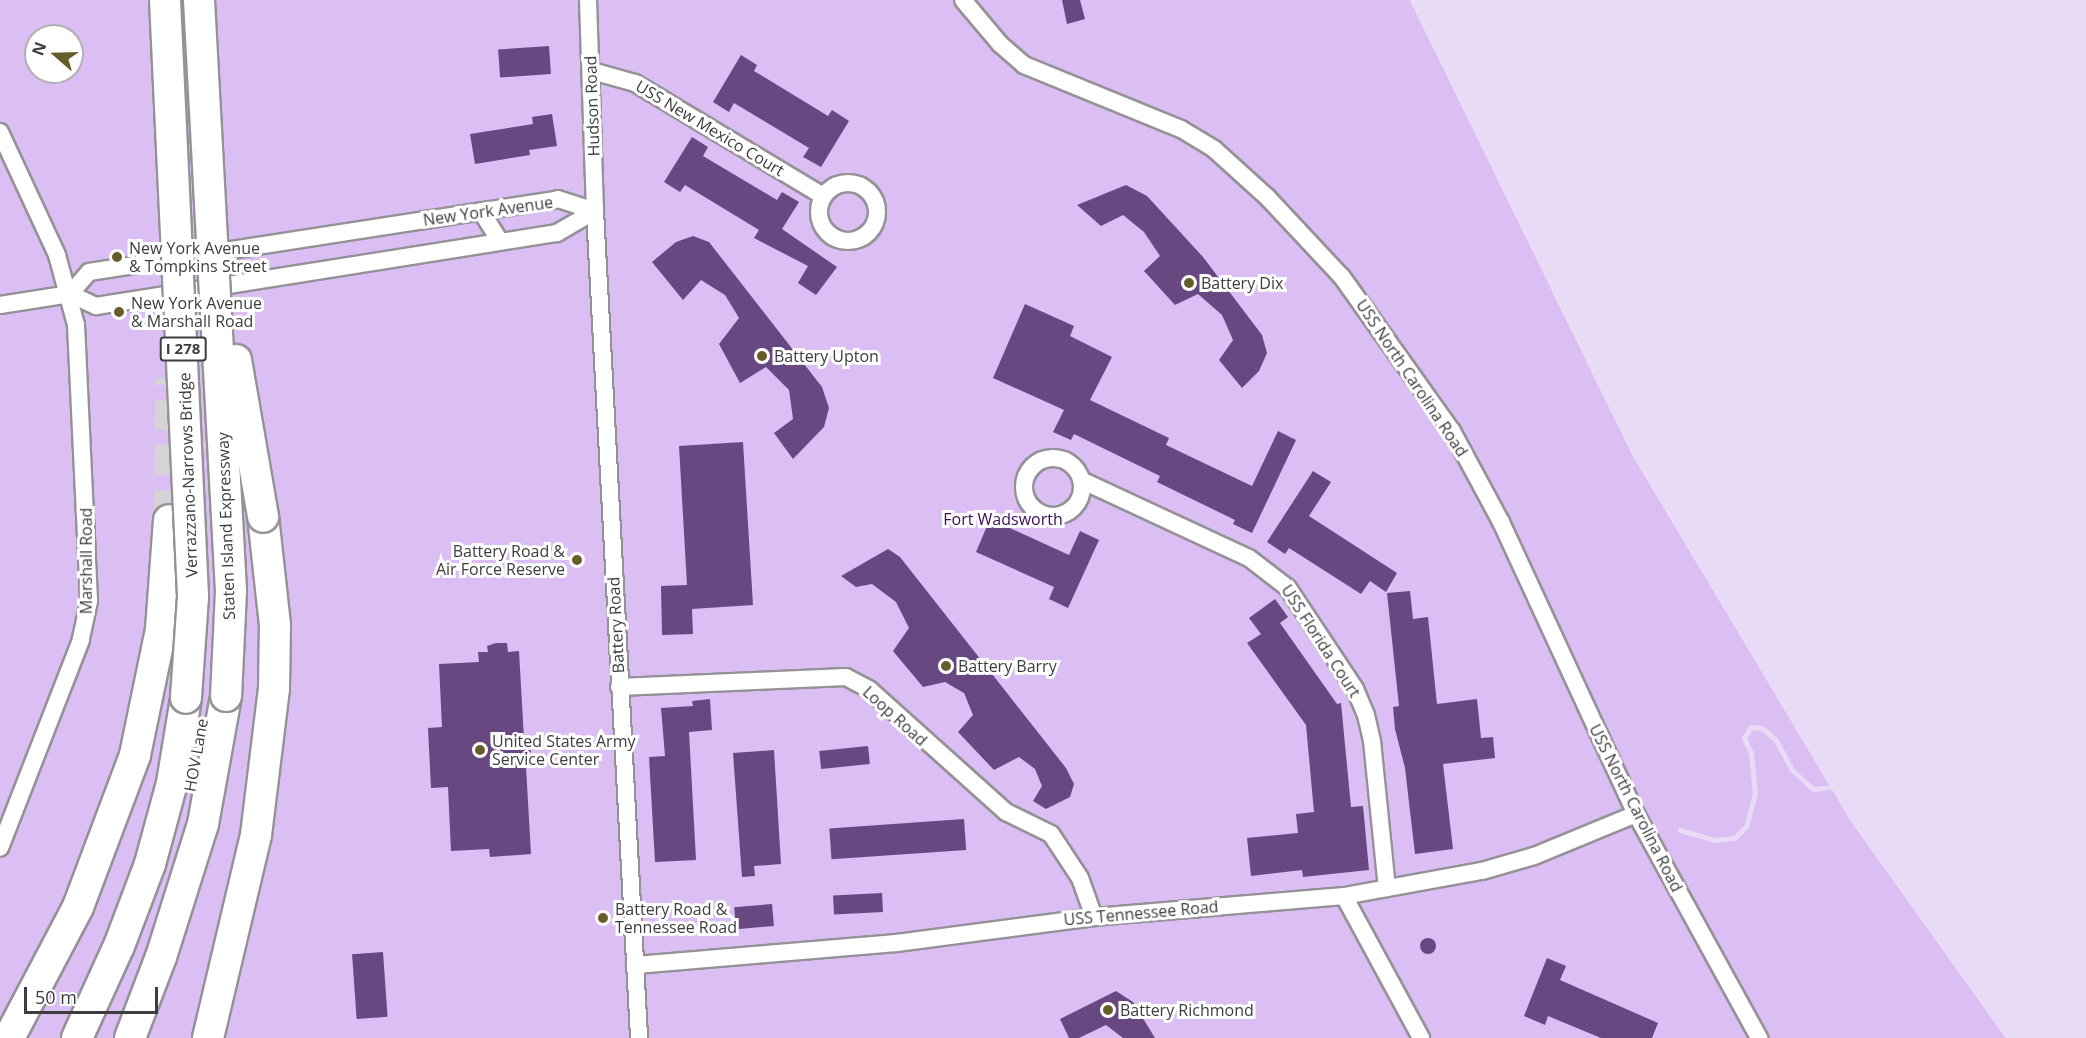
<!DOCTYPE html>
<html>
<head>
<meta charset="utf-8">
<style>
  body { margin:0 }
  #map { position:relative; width:2086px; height:1038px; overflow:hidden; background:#fcf9fe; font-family:"Open Sans",sans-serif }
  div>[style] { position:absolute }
  .green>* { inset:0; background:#dabef4 }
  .water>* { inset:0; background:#e9dbf6 }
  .stream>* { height:5px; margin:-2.5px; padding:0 2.5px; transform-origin:2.5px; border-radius:2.5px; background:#e9dbf6 }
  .building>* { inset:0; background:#674881; transform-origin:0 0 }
  .round { border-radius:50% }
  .highway-tunnel>* { height:30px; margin-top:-15px; transform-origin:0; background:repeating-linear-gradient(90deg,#d6d3d8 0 30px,transparent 0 45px) }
  .roads { filter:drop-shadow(2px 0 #959297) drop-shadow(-2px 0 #959297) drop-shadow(0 2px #959297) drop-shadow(0 -2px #959297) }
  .street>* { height:16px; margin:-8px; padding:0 8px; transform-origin:8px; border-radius:8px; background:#fff }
  .street>.ring { margin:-8px; padding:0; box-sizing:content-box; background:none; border:16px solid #fff; border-radius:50% }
  .highway>* { height:30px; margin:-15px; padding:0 15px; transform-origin:15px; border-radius:15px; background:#fff }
  .bridges { filter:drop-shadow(2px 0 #959297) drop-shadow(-2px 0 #959297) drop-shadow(0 2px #959297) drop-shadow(0 -2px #959297) }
  .highway-bridge>* { height:30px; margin:-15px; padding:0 15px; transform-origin:15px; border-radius:15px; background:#fff }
  .dots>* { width:16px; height:16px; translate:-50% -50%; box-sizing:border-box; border:3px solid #fff; border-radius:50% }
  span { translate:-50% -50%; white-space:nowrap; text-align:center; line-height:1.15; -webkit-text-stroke:6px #fff; paint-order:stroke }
  .shield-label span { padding:2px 4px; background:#fff; border:2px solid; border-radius:4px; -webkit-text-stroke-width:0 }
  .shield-label { font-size:15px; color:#3d3c3e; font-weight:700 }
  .street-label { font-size:16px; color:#3d3c3e }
  .poi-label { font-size:16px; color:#3d3c3e }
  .left { translate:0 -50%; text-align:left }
  .right { translate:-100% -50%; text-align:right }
  .park-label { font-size:16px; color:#3b0c58 }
  .north { position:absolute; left:24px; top:24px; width:60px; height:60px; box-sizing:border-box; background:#fff; border:2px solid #b1b1b2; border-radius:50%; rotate:290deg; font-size:16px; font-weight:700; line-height:24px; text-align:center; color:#3d3c3e }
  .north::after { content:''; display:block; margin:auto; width:21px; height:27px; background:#665d2a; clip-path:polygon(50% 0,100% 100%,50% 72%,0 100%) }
  .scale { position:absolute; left:24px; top:987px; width:134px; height:27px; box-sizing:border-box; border:3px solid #3d3c3e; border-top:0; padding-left:8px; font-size:18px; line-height:21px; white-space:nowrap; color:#3d3c3e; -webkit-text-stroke:4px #fff; paint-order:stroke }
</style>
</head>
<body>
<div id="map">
  <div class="green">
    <i style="clip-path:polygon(evenodd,0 0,1410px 0,1633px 456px,1851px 821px,2006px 1038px,0 1038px,0 0,36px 36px,72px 36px,72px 72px,36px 72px,36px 36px)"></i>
  </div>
  <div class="water">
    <i style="clip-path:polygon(1410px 0,2086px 0,2086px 1038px,2006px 1038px,1851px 821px,1633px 456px)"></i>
  </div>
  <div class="stream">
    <i style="left:1680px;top:830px;width:37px;rotate:16deg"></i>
    <i style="left:1716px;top:840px;width:18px;rotate:-6deg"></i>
    <i style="left:1734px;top:838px;width:16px;rotate:-43deg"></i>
    <i style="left:1746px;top:827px;width:35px;rotate:-75deg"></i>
    <i style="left:1755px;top:793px;width:40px;rotate:-95.7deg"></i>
    <i style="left:1751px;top:753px;width:17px;rotate:-115deg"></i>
    <i style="left:1744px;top:738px;width:13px;rotate:-58deg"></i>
    <i style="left:1751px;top:727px;width:11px;rotate:5deg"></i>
    <i style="left:1762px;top:728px;width:18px;rotate:41deg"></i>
    <i style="left:1776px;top:740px;width:34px;rotate:62deg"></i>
    <i style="left:1792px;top:770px;width:28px;rotate:42deg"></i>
    <i style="left:1813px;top:789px;width:18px;rotate:-6deg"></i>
  </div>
  <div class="building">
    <i style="clip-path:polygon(1062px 0,1080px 0,1085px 19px,1067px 24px)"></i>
    <i style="left:549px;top:46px;width:28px;height:51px;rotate:86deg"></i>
    <i style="clip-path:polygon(741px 55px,757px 65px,754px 71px,828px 116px,832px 110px,849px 121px,821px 167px,803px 157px,809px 148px,734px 103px,729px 112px,713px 102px)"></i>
    <i style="clip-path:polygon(552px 114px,557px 146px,529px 150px,530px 155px,475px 164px,470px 134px,533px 124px,532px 117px)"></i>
    <i style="clip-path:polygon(692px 137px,708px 147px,703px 156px,777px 200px,782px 192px,799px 202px,782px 229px,837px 267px,816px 295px,798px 283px,808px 266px,754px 238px,759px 230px,685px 185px,680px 192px,664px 182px)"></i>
    <i style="clip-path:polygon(1126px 185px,1147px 196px,1203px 257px,1262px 335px,1267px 353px,1259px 371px,1242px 388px,1219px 360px,1233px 340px,1222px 315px,1198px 294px,1175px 305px,1144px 271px,1160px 256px,1144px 232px,1123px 215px,1101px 226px,1077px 205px)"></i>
    <i style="clip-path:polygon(693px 236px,709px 242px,822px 387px,829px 408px,824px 427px,793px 459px,774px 433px,793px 419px,789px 390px,766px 367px,740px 383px,719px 344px,739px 318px,725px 295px,701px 280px,683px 300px,652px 262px,676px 242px)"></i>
    <i style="clip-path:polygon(1025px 304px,1074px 326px,1070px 336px,1112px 357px,1090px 400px,1169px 438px,1166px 445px,1252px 486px,1278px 431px,1296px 440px,1252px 533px,1233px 524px,1235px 520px,1157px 482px,1160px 476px,1074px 434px,1071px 440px,1053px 432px,1064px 410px,993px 378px)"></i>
    <i style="clip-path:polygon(743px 442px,753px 605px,692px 609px,693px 634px,662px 635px,661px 586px,687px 585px,679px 446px)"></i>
    <i style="clip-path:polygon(1313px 471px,1331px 482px,1309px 516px,1397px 573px,1386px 592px,1370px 581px,1361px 594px,1289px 548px,1285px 554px,1267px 542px)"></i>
    <i style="clip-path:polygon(990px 519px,1069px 555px,1080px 531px,1099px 540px,1068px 608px,1049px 599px,1054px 587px,976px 552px)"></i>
    <i style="clip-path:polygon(888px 549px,900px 557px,1066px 768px,1074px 784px,1070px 797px,1046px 809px,1033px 801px,1042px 786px,1035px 769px,1019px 757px,994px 770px,958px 732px,973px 715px,964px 693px,945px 682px,923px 687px,893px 651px,909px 628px,896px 602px,872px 584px,856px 587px,841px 576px)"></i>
    <i style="clip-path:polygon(1410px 591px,1413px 619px,1428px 617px,1437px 704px,1477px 699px,1481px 738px,1493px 737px,1495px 758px,1443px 764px,1453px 849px,1415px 854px,1405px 768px,1395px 729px,1393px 707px,1399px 706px,1387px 593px)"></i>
    <i style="clip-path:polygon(1275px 599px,1288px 617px,1280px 623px,1337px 704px,1341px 703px,1351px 807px,1363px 806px,1369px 870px,1303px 877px,1302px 870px,1251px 876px,1247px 838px,1298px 833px,1296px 814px,1314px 812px,1306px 725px,1247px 643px,1261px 634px,1249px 618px)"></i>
    <i style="clip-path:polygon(496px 643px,507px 643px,508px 652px,519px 651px,524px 739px,531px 751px,526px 767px,531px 854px,490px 857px,489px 849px,451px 851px,448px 787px,431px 788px,428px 728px,442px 727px,439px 664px,479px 662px,478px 652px,488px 652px,487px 646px)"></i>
    <i style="clip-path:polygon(710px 699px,712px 730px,689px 732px,696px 860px,655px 862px,649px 757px,665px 756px,661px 708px,693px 706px,692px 701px)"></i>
    <i style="left:868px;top:746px;width:18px;height:49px;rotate:84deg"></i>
    <i style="clip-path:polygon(774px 750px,781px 864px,754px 866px,755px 876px,742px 877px,733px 753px)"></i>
    <i style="left:964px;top:819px;width:31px;height:135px;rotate:86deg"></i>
    <i style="left:882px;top:893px;width:19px;height:49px;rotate:87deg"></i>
    <i style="left:772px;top:904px;width:22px;height:38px;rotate:85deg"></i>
    <i class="round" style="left:1420px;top:938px;width:16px;height:16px"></i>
    <i style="left:383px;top:952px;width:65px;height:31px;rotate:86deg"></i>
    <i style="clip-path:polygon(1547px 958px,1566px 966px,1560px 980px,1658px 1023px,1652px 1038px,1601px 1038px,1548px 1016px,1545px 1025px,1524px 1016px)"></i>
    <i style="clip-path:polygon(1116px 991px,1133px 1002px,1155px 1038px,1123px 1038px,1106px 1025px,1079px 1038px,1069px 1038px,1060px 1019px)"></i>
  </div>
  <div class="highway-tunnel">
    <i style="left:169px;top:520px;width:142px;rotate:-89.6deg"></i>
  </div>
  <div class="roads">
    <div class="street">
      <i style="left:588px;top:0;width:211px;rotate:88.1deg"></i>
      <i style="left:595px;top:211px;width:828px;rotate:86.95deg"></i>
      <i style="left:963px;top:0;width:57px;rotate:49.9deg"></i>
      <i style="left:1000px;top:44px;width:32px;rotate:41deg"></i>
      <i style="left:1024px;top:65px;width:170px;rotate:22.2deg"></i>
      <i style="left:1181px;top:129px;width:39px;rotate:31deg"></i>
      <i style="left:1214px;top:149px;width:73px;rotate:42.2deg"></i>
      <i style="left:1268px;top:198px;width:108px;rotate:46.9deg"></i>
      <i style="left:1342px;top:277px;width:189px;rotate:54.5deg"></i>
      <i style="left:1452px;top:431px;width:103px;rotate:61.7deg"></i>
      <i style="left:1501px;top:522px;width:322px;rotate:65.2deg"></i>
      <i style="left:1636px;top:814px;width:256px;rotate:61.2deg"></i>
      <i style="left:592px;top:71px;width:45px;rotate:15.6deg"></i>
      <i style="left:635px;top:83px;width:219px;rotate:31deg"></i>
      <i style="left:0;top:132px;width:136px;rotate:65.1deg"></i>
      <i style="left:57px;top:255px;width:73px;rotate:74.8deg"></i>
      <i style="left:76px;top:325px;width:276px;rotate:87.3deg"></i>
      <i style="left:89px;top:601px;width:40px;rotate:102deg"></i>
      <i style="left:81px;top:640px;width:223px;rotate:111.3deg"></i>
      <i class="ring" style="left:819px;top:183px;width:42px;height:42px"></i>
      <i style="left:481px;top:211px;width:34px;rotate:58deg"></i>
      <i style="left:70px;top:294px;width:29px;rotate:-49deg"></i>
      <i style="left:89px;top:272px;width:475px;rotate:-8.8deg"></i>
      <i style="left:558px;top:199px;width:39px;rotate:18deg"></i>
      <i style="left:0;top:305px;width:71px;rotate:-8.9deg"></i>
      <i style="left:70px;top:294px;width:29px;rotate:25deg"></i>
      <i style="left:96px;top:306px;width:467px;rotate:-9deg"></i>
      <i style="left:557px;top:233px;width:44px;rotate:-30.1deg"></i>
      <i class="ring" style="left:1024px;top:458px;width:42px;height:42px"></i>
      <i style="left:1081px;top:480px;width:185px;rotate:24.9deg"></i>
      <i style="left:1249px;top:558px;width:49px;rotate:37.6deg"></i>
      <i style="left:1288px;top:588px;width:121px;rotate:56.4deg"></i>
      <i style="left:1355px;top:689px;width:28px;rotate:67deg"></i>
      <i style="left:1366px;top:715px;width:27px;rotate:77deg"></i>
      <i style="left:1372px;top:741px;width:148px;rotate:84.2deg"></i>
      <i style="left:619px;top:687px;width:227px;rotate:-2.5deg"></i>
      <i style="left:846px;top:677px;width:27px;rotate:28deg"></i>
      <i style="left:870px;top:690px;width:183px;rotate:41.9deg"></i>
      <i style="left:1006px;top:812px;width:50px;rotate:26.1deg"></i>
      <i style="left:1051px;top:834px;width:53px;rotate:56.6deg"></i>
      <i style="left:1080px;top:878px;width:41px;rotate:70.3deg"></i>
      <i style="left:1344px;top:896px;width:162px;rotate:61.5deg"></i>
      <i style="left:635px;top:965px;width:263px;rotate:-4.8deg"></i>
      <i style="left:897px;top:943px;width:199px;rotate:-7.5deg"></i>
      <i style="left:1094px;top:917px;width:251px;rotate:-4.8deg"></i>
      <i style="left:1344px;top:896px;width:140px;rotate:-10.3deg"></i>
      <i style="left:1482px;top:871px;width:54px;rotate:-16.1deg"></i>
      <i style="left:1534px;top:856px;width:110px;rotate:-22.4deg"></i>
    </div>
    <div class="highway">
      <i style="left:9px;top:1038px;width:148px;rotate:-62.2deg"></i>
      <i style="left:78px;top:907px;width:162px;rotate:-69.4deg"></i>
      <i style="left:135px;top:755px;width:129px;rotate:-78.3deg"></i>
      <i style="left:161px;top:629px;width:109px;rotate:-85.8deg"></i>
      <i style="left:77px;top:1038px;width:101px;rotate:-65.5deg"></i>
      <i style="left:119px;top:946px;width:88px;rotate:-69.3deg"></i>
      <i style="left:150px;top:864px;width:84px;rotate:-74.8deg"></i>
      <i style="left:172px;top:783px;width:86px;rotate:-80.6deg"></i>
      <i style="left:130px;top:1038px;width:87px;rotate:-69.1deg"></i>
      <i style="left:161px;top:957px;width:139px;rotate:-72.5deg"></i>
      <i style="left:203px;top:824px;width:130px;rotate:-79.8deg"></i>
      <i style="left:208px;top:1038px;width:209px;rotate:-76.7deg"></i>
      <i style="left:256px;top:835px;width:148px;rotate:-83deg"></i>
      <i style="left:274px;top:688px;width:63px;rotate:-89.1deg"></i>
      <i style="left:275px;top:625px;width:109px;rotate:-96.3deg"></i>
    </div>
  </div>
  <div class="bridges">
    <div class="highway-bridge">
      <i style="left:165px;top:0;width:598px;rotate:87.31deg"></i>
      <i style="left:193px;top:597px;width:101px;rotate:94deg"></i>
      <i style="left:199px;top:0;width:592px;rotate:86.9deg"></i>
      <i style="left:231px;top:591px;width:105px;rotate:92.7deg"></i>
      <i style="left:236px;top:360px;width:159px;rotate:80.2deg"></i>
    </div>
  </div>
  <div class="dots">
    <i style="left:117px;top:257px;background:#665d2a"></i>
    <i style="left:1189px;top:283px;background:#665d2a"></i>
    <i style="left:119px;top:312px;background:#665d2a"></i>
    <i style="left:762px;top:356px;background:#665d2a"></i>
    <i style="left:577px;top:560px;background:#665d2a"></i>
    <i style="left:946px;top:666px;background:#665d2a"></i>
    <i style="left:480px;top:750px;background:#665d2a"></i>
    <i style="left:603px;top:918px;background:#665d2a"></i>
    <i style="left:1108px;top:1010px;background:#665d2a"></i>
  </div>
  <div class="shield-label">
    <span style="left:183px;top:349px">I 278</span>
  </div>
  <div class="street-label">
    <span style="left:592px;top:106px;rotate:-92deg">Hudson Road</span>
    <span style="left:710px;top:128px;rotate:31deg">USS New Mexico Court</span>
    <span style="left:488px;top:211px;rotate:-8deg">New York Avenue</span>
    <span style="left:1412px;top:378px;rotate:56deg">USS North Carolina Road</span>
    <span style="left:188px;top:475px;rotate:-92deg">Verrazzano-Narrows Bridge</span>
    <span style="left:226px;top:526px;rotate:-92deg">Staten Island Expressway</span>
    <span style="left:86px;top:561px;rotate:-90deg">Marshall Road</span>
    <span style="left:616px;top:625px;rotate:-93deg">Battery Road</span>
    <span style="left:1321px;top:641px;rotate:57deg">USS Florida Court</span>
    <span style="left:895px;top:716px;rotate:42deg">Loop Road</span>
    <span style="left:196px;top:755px;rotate:-80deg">HOV Lane</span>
    <span style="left:1636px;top:808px;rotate:63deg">USS North Carolina Road</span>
    <span style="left:1141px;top:913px;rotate:-5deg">USS Tennessee Road</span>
  </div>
  <div class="poi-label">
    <span class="left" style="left:129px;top:257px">New York Avenue<br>&amp; Tompkins Street</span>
    <span class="left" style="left:1201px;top:283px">Battery Dix</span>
    <span class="left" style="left:131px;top:312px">New York Avenue<br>&amp; Marshall Road</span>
    <span class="left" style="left:774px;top:356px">Battery Upton</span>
    <span class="right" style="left:565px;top:560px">Battery Road &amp;<br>Air Force Reserve</span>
    <span class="left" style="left:958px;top:666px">Battery Barry</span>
    <span class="left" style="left:492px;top:750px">United States Army<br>Service Center</span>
    <span class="left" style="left:615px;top:918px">Battery Road &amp;<br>Tennessee Road</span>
    <span class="left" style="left:1120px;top:1010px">Battery Richmond</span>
  </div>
  <div class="park-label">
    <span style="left:1003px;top:519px">Fort Wadsworth</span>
  </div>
  <div class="north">N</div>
  <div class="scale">50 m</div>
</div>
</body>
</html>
